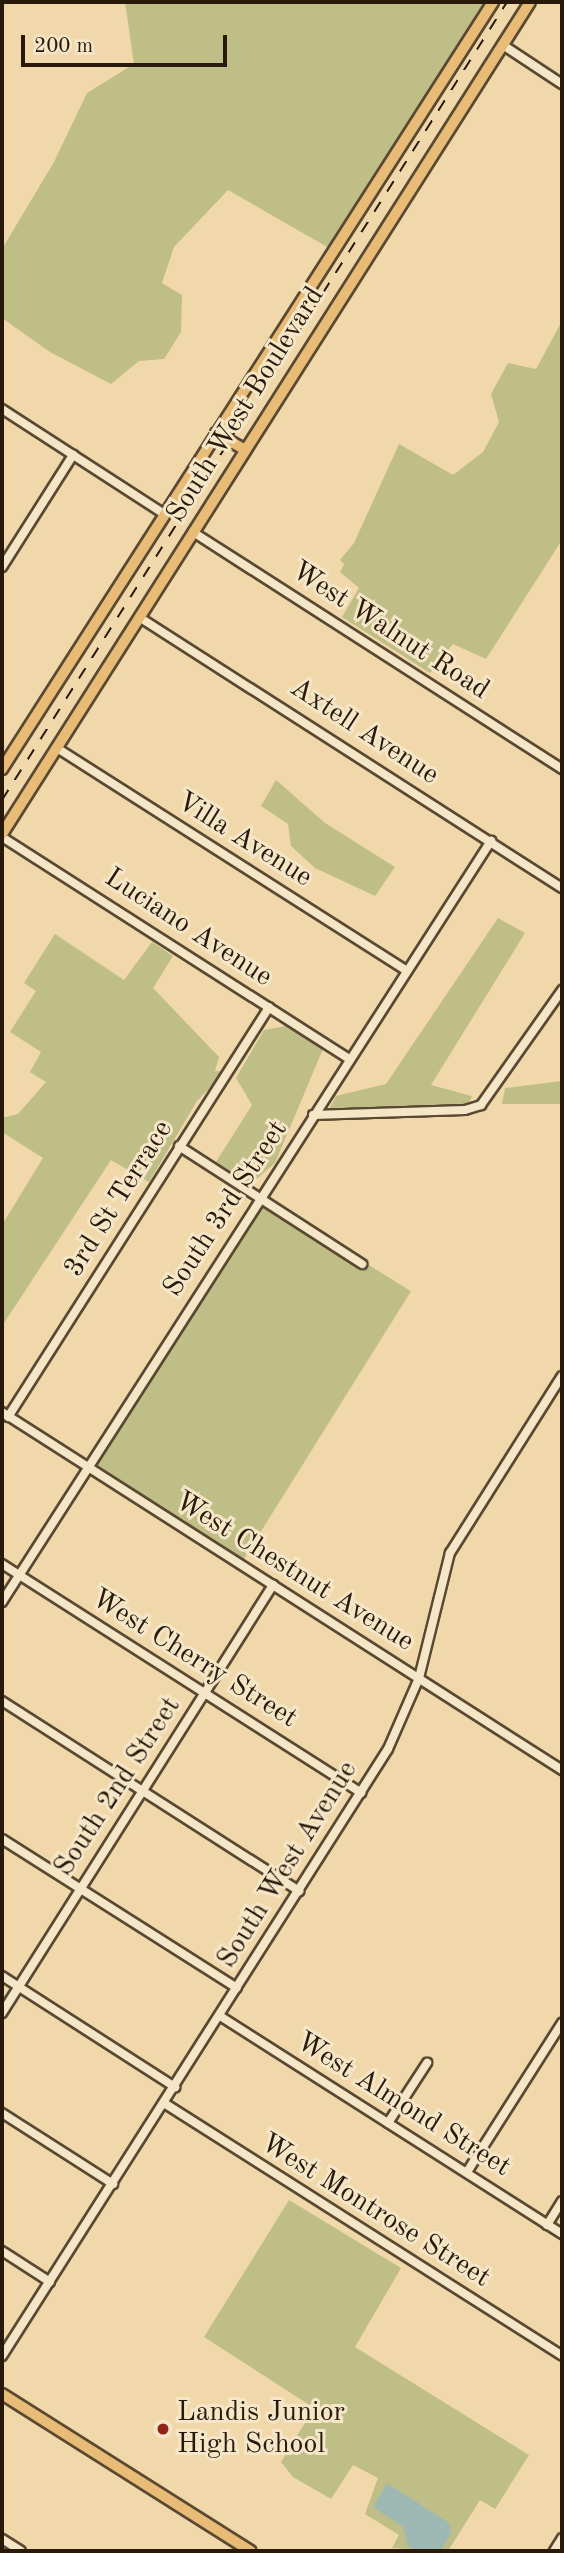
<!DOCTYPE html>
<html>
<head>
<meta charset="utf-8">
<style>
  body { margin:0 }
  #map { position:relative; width:564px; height:2553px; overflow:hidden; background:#f1d8ab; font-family:"Old Standard TT",serif }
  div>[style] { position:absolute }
  .green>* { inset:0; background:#bebe86; transform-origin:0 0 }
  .water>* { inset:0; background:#9eb8b3 }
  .roads { filter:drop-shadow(2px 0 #5a4932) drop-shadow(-2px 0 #5a4932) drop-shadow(0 2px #5a4932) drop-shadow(0 -2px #5a4932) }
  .minor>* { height:8px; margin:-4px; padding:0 4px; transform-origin:4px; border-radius:4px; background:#f6e6c8 }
  .major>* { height:10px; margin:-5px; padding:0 5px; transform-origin:5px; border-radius:5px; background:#e8bc76 }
  .rail>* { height:2px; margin-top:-1px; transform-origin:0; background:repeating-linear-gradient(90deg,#28190a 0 12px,transparent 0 24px) }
  .dots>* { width:19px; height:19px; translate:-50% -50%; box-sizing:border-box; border:4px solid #f6e6c8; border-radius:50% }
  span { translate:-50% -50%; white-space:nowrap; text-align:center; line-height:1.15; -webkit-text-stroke:6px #f6e6c8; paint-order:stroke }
  .street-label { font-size:28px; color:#28190a }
  .poi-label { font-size:28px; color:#28190a }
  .left { translate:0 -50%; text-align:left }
  .frame { position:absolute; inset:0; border:4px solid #28190a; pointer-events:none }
  .scale { position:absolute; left:21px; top:35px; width:206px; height:32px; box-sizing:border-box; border:4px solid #28190a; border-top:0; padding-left:9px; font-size:21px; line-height:24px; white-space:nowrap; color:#28190a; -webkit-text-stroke:5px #f6e6c8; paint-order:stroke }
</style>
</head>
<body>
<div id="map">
  <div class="green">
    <i style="clip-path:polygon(125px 2px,484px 2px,329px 248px,228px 190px,174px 247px,162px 283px,182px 295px,181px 332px,164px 359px,139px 361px,111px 384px,50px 352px,2px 318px,2px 249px,54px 162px,87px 93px,134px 64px)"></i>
    <i style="clip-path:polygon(562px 321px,562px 540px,486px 659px,453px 644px,430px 673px,342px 617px,359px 588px,340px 572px,344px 564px,340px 560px,354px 543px,399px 444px,453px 475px,483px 452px,499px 422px,491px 394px,508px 363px,536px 369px)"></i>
    <i style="clip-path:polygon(276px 780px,325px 823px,395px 867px,375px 896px,315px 868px,291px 846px,288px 824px,261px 806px)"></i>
    <i style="clip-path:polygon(498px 918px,525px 933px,431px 1085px,472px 1096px,468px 1105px,328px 1111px,336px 1096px,386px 1084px)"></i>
    <i style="clip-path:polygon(55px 934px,124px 980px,152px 942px,173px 956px,153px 988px,219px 1057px,215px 1071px,226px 1071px,197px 1101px,149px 1182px,111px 1160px,2px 1326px,2px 1225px,43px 1158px,2px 1132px,2px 1118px,18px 1114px,46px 1082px,30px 1072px,41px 1052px,10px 1032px,36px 991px,24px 983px)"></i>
    <i style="clip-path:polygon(286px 1026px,323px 1049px,275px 1163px,250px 1185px,216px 1162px,252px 1105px,236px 1078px,264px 1030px)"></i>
    <i style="clip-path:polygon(562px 1081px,562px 1104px,502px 1104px,505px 1088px)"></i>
    <i style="left:260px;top:1197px;width:178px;height:322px;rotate:32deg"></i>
    <i style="clip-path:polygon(289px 2200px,401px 2268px,355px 2347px,529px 2455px,495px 2509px,480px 2500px,448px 2551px,392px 2548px,399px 2535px,365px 2514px,378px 2478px,353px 2465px,331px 2499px,293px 2477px,281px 2462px,314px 2408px,204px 2337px)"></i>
  </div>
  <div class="water">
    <i style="clip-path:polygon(387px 2483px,449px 2523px,451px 2534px,440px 2551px,415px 2551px,408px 2546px,403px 2527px,373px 2507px)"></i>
  </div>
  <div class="roads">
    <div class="minor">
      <i style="left:503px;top:45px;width:71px;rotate:33.5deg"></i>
      <i style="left:2px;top:409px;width:193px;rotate:32.9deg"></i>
      <i style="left:193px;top:532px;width:439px;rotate:32.7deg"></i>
      <i style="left:2px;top:567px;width:133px;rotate:-57.6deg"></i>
      <i style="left:139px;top:617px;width:502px;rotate:32.65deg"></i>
      <i style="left:57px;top:748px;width:414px;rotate:32.5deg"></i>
      <i style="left:2px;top:837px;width:412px;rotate:32.6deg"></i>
      <i style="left:313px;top:1115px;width:152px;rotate:-1.9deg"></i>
      <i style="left:465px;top:1110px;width:17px;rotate:-17deg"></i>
      <i style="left:481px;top:1105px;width:141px;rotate:-54.8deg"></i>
      <i style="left:179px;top:1146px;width:218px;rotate:32.8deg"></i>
      <i style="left:2px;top:1412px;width:665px;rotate:32.59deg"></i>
      <i style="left:8px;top:1417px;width:486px;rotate:-57.5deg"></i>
      <i style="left:2px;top:1564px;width:426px;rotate:32.5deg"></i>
      <i style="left:2px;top:1602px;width:905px;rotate:-57.28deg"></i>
      <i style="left:2px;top:1701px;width:353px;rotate:32.6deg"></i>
      <i style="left:2px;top:1839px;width:278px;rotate:32.4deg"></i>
      <i style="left:2px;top:1976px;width:206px;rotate:32.7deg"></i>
      <i style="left:2px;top:2013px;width:507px;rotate:-57.66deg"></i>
      <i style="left:220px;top:2016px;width:406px;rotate:32.5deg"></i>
      <i style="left:164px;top:2103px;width:472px;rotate:32.4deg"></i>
      <i style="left:2px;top:2113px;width:132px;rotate:32.6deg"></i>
      <i style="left:388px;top:2123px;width:72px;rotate:-57deg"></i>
      <i style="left:467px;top:2172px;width:177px;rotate:-57.5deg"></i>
      <i style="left:547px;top:2225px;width:28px;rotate:-58deg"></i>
      <i style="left:2px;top:2251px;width:57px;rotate:32.9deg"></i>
      <i style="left:2px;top:2356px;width:719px;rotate:-57.55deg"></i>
      <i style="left:388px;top:1749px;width:77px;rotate:-66.4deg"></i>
      <i style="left:419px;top:1678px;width:129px;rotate:-76.1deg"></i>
      <i style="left:450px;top:1553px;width:209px;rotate:-57.7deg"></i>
      <i style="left:2px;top:2539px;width:22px;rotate:32deg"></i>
      <i style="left:554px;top:2551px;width:15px;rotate:-58deg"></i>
    </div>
    <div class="major">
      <i style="left:216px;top:433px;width:34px;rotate:30deg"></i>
      <i style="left:2px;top:769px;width:911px;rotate:-57.37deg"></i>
      <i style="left:2px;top:834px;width:985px;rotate:-57.6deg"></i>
      <i style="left:2px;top:2394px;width:294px;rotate:32.3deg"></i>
    </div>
  </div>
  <div class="rail">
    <i style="left:2px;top:800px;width:944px;rotate:-57.67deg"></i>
  </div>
  <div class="dots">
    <i style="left:163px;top:2429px;background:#8f2418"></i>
  </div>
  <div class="street-label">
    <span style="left:246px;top:405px;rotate:-58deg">South West Boulevard</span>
    <span style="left:390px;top:631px;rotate:33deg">West Walnut Road</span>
    <span style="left:364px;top:732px;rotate:33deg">Axtell Avenue</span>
    <span style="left:244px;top:840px;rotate:32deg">Villa Avenue</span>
    <span style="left:188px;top:928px;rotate:33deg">Luciano Avenue</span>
    <span style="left:119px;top:1199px;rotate:-58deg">3rd St Terrace</span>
    <span style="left:226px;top:1209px;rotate:-57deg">South 3rd Street</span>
    <span style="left:294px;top:1572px;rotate:32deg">West Chestnut Avenue</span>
    <span style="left:194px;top:1659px;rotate:32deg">West Cherry Street</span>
    <span style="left:118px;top:1787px;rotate:-57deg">South 2nd Street</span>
    <span style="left:288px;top:1865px;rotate:-58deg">South West Avenue</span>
    <span style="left:403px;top:2105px;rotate:32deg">West Almond Street</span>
    <span style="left:375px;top:2211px;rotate:32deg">West Montrose Street</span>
  </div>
  <div class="poi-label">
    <span class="left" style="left:177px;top:2429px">Landis Junior<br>High School</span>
  </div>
  <div class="frame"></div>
  <div class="scale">200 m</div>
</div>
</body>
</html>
